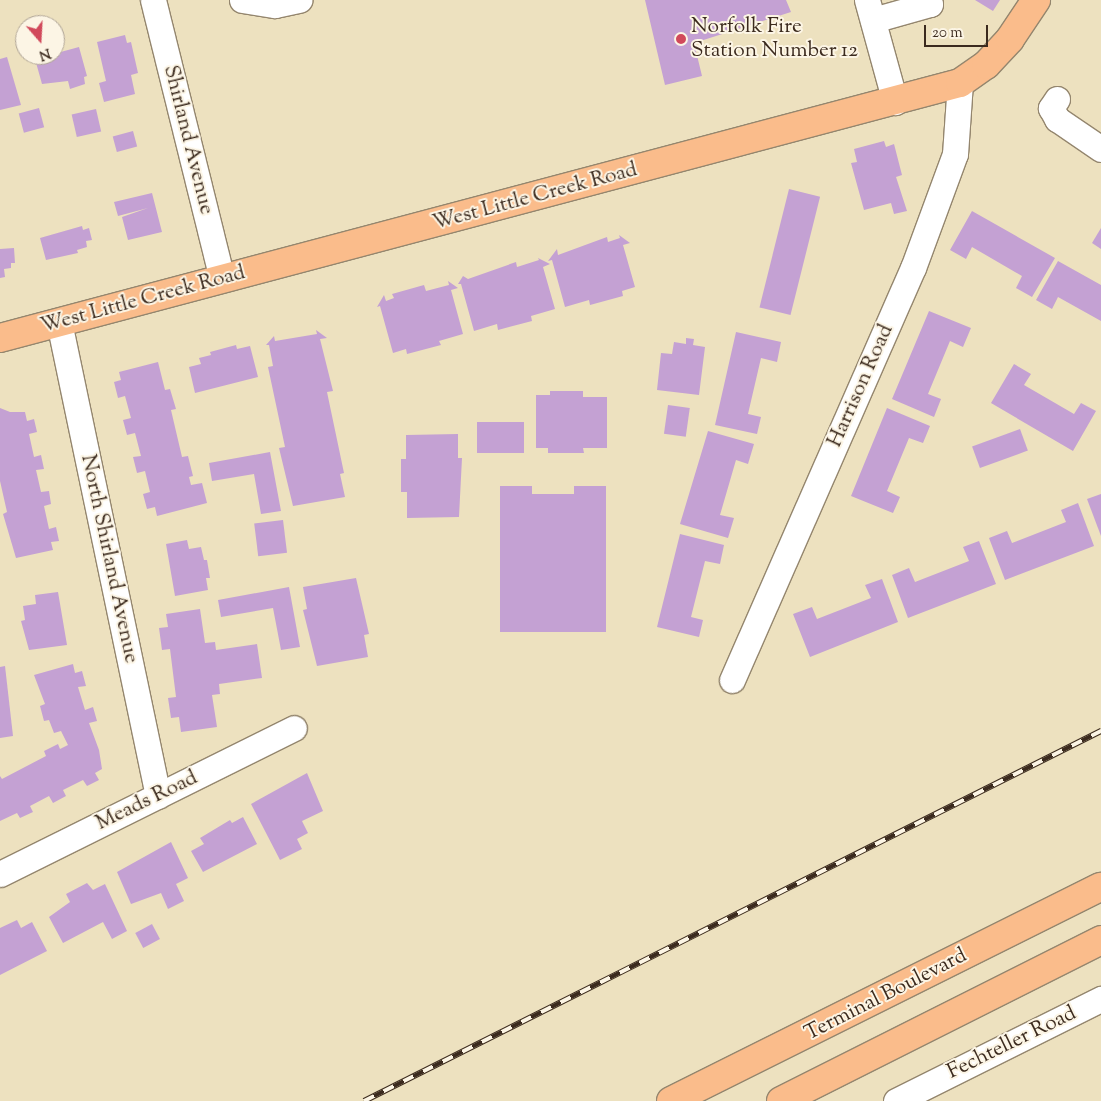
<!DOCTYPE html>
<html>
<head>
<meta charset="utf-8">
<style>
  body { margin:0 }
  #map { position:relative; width:1101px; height:1101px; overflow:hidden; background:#ede1bf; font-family:"Sorts Mill Goudy",serif }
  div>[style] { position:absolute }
  .building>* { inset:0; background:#c4a1d3; transform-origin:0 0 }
  .roads { filter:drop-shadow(1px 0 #94866e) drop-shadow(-1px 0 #94866e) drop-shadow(0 1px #94866e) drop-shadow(0 -1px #94866e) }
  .minor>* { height:25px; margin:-12.5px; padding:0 12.5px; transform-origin:12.5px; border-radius:12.5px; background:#fff }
  .major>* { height:28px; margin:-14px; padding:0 14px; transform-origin:14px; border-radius:14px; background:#fabc8b }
  .rail>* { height:5.5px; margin-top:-2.75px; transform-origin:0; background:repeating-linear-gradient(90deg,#fcf5e5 0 11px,#3b2a1e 0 22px); box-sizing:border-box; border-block:1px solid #3b2a1e }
  .dots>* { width:14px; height:14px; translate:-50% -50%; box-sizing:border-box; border:2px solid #fcf5e5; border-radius:50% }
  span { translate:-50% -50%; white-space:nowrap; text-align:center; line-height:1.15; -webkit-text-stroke:4px #fcf5e5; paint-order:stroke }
  .poi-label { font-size:21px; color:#3b2a1e }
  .left { translate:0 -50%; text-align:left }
  .street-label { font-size:21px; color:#3b2a1e }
  .north { position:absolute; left:15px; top:15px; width:50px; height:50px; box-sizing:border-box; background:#fcf5e5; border:1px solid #afa495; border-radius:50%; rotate:161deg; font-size:14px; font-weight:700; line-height:20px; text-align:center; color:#3b2a1e }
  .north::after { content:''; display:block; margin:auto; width:18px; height:22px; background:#d1495b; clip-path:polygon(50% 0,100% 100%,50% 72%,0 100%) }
  .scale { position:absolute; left:924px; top:25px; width:64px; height:22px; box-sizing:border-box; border:2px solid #3b2a1e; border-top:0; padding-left:6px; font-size:15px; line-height:18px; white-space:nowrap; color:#3b2a1e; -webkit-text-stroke:4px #fcf5e5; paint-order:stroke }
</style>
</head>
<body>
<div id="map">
  <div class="building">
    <i style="clip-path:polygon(645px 0,786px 0,791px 12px,694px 43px,702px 76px,665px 85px)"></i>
    <i style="clip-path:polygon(975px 0,1000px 0,993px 11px)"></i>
    <i style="clip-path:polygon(125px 35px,127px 43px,131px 42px,138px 73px,131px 75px,135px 94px,104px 102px,99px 83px,106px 81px,97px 42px)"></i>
    <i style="clip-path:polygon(79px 47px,87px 76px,84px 77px,85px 84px,70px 89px,68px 81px,42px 84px,35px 59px)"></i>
    <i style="clip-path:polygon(7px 57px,21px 105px,0 110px,0 59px)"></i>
    <i style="left:39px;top:108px;width:20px;height:21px;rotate:75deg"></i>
    <i style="left:96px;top:109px;width:23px;height:25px;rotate:77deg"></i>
    <i style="left:133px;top:131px;width:16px;height:21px;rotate:75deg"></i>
    <i style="clip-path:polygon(884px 141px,886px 147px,894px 144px,902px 175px,896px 177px,907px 211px,894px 214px,891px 203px,864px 210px,851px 163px,857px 162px,854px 149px)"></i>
    <i style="left:789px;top:189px;width:32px;height:122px;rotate:14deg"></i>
    <i style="clip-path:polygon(152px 193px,162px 232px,128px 240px,122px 217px,148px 208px,118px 216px,114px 202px)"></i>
    <i style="clip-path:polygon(972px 211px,1055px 258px,1032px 297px,1016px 288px,1022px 276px,972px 247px,966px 259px,950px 250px)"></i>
    <i style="clip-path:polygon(82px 226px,83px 230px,89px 228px,92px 240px,86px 241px,87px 247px,77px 250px,78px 253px,46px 260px,40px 238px)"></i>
    <i style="clip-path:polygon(1101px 228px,1101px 249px,1092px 243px)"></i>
    <i style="clip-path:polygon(619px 235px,630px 243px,623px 245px,635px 287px,622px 291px,623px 296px,590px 305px,589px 300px,565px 307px,552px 260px,548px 261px,557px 249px,558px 255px,607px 237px,608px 242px,620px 238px)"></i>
    <i style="clip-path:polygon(14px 248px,15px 263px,11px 263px,11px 268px,4px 269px,5px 277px,0 278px,0 249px)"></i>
    <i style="clip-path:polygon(538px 258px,550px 264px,543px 267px,555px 309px,531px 316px,532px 321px,498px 330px,497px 324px,474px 331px,461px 284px,458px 284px,463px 276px,468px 279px,516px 262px,517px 267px,539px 260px)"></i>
    <i style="clip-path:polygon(1058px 261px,1101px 285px,1101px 321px,1058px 297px,1052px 309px,1036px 300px)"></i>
    <i style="clip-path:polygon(448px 281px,458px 288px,451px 290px,463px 334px,439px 341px,441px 345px,407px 354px,406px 349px,393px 353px,380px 306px,377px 307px,384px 295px,386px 301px,394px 298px,392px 294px,424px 285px,426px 291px,449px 285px)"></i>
    <i style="clip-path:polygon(929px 311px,971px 328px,963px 347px,950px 341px,928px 394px,941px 399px,934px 417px,892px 399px)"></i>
    <i style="clip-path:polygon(316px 330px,327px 338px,320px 339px,333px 391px,327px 392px,344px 473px,340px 474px,345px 497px,293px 506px,279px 448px,285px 447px,268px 367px,273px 366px,269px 345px,266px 345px,274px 336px,275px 341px,317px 334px)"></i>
    <i style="clip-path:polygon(736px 332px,781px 342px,777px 362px,761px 358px,748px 414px,761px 417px,757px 434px,715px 425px)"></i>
    <i style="clip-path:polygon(686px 338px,694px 339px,693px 345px,705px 347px,699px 395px,657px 390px,661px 353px,672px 354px,674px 342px,686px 344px)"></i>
    <i style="clip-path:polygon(236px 345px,237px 349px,250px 346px,258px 377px,195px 393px,189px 367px,201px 364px,199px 358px,211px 355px,210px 352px)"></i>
    <i style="clip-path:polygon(158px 362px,165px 390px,170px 389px,176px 409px,171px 410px,182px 457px,188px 456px,193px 476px,189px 477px,191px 485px,202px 483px,207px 503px,157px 516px,155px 507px,147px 509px,143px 494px,150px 492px,145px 471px,137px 473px,133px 457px,141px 456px,135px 433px,127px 435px,123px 420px,131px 418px,125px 396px,118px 398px,114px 382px,121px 380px,119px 372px)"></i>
    <i style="clip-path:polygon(1014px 364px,1031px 374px,1024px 385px,1074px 414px,1081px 403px,1096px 411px,1073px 451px,991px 403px)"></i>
    <i style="clip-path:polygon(550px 391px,583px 391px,583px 397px,607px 397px,607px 448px,583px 448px,584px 453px,548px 453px,548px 448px,536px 448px,536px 395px,550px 395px)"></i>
    <i style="left:668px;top:405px;width:22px;height:29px;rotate:8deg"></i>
    <i style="clip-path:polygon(0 408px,10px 412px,25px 412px,27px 421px,34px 419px,37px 432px,29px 434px,34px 457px,41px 455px,44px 469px,36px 470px,41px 492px,49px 491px,51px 504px,44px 506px,49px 529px,56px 527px,59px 541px,51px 542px,53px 550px,16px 558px,3px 514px,7px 512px,0 481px)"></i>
    <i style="clip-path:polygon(887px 408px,930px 426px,923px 443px,909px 438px,887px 491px,900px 497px,893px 513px,851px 496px)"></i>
    <i style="left:477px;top:422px;width:47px;height:31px"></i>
    <i style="left:1020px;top:429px;width:23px;height:51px;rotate:70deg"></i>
    <i style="clip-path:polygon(708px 431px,754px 444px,748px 464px,736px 460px,720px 515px,734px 518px,728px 538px,680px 524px)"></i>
    <i style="clip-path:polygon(458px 434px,458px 458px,462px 458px,459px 517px,407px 518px,407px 492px,401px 492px,401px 459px,406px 459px,406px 435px)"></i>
    <i style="clip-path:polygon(270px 452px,281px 511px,261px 514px,254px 474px,212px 481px,209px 463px)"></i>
    <i style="clip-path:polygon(500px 486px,532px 486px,532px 494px,574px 494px,574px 486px,606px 486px,606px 632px,500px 632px)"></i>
    <i style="clip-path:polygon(1101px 494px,1101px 536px,1087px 499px)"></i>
    <i style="clip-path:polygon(1078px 503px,1094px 546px,1005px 580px,989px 538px,1007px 531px,1012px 543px,1066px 522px,1061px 510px)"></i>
    <i style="left:283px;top:520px;width:33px;height:29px;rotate:83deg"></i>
    <i style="clip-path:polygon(680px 534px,724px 545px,720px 564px,705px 561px,691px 617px,703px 620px,699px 637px,657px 627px)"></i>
    <i style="clip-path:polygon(187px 540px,189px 549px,201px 547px,204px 560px,207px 560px,210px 578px,206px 578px,208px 590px,175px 596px,166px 544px)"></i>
    <i style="clip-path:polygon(979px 541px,996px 584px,908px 618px,892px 575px,909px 568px,915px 582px,969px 561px,963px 547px)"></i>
    <i style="clip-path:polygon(356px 578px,369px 634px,364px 635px,368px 657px,317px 666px,303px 610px,307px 609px,303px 587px)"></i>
    <i style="clip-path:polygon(882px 579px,898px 622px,810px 657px,793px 614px,812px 607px,817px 619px,871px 598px,865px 585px)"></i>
    <i style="clip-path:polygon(289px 587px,300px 647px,281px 650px,273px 608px,221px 617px,218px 600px)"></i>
    <i style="clip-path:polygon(58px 592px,67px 645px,29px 650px,21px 621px,25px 620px,23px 606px,36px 604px,35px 595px)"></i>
    <i style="clip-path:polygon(200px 609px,205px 643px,215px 642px,216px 650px,257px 644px,262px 678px,219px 684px,220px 694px,212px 695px,217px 727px,181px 732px,179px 717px,171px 718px,168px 698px,176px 697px,170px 649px,162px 650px,159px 628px,168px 627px,166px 614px)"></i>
    <i style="clip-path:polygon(73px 664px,75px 673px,82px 671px,86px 686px,78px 687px,85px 710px,93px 707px,97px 721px,89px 723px,99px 750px,102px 769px,95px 773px,99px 780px,87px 786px,83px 780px,63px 790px,66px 796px,53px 803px,49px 796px,30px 806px,33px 812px,20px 818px,17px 813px,0 821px,0 776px,2px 779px,46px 756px,44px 751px,58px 744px,60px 749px,68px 745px,61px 731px,54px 733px,49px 720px,44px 721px,40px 706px,45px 704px,34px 675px)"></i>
    <i style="clip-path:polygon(5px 666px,13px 736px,0 738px,0 667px)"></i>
    <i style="clip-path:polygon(307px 773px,323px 811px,302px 821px,308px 833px,297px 839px,302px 849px,280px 860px,251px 804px)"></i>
    <i style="clip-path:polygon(243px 817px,257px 844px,203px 872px,191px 851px,204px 844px,200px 838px,230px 820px,232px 823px)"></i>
    <i style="clip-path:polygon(171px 842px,188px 878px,176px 884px,184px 901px,168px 909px,161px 893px,131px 904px,117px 872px)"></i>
    <i style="clip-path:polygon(87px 883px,93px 890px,105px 884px,127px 931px,112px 939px,103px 922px,63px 943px,49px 917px,70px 902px,66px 894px)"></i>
    <i style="clip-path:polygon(17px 920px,21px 928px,32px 922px,47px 951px,0 975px,0 928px)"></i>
    <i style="left:152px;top:924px;width:17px;height:19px;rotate:62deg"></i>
  </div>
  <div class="roads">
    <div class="minor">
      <i style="left:153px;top:0;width:287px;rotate:76.1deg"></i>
      <i style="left:242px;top:0;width:33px;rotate:9deg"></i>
      <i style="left:275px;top:5px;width:25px;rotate:-12deg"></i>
      <i style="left:867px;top:0;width:106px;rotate:74.6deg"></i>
      <i style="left:873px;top:20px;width:59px;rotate:-15.7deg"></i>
      <i style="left:930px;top:4px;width:4px;rotate:-104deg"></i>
      <i style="left:1057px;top:99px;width:11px;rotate:124deg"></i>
      <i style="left:1051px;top:108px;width:13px;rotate:61deg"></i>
      <i style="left:1057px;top:119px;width:53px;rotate:34.3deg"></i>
      <i style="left:59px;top:322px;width:484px;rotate:78.2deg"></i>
      <i style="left:732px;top:680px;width:450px;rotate:-66.3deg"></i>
      <i style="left:913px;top:268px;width:121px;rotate:-69.8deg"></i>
      <i style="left:955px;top:154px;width:71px;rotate:-86deg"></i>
      <i style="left:0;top:874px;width:328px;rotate:-26.4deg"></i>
      <i style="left:896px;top:1101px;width:229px;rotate:-26.5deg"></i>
    </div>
    <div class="major">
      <i style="left:0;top:338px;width:993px;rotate:-14.88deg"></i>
      <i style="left:960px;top:83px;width:32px;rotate:-35deg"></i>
      <i style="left:986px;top:65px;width:35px;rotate:-47deg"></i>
      <i style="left:1010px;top:39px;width:47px;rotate:-56.3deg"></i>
      <i style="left:671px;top:1101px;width:480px;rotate:-26.5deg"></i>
      <i style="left:781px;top:1101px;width:358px;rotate:-26.7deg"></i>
    </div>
  </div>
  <div class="rail">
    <i style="left:364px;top:1101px;width:825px;rotate:-26.66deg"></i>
  </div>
  <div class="dots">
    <i style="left:681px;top:39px;background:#d1495b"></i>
  </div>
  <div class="poi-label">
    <span class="left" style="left:691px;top:39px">Norfolk Fire<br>Station Number 12</span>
  </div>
  <div class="street-label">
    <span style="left:188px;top:140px;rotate:76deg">Shirland Avenue</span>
    <span style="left:535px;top:197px;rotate:-15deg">West Little Creek Road</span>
    <span style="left:143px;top:300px;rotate:-15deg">West Little Creek Road</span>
    <span style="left:861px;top:386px;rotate:-66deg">Harrison Road</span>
    <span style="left:109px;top:559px;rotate:78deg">North Shirland Avenue</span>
    <span style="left:147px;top:801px;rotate:-26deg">Meads Road</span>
    <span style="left:886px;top:995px;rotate:-27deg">Terminal Boulevard</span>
    <span style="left:1012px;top:1043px;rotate:-26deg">Fechteller Road</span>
  </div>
  <div class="north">N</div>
  <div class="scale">20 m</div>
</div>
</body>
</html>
